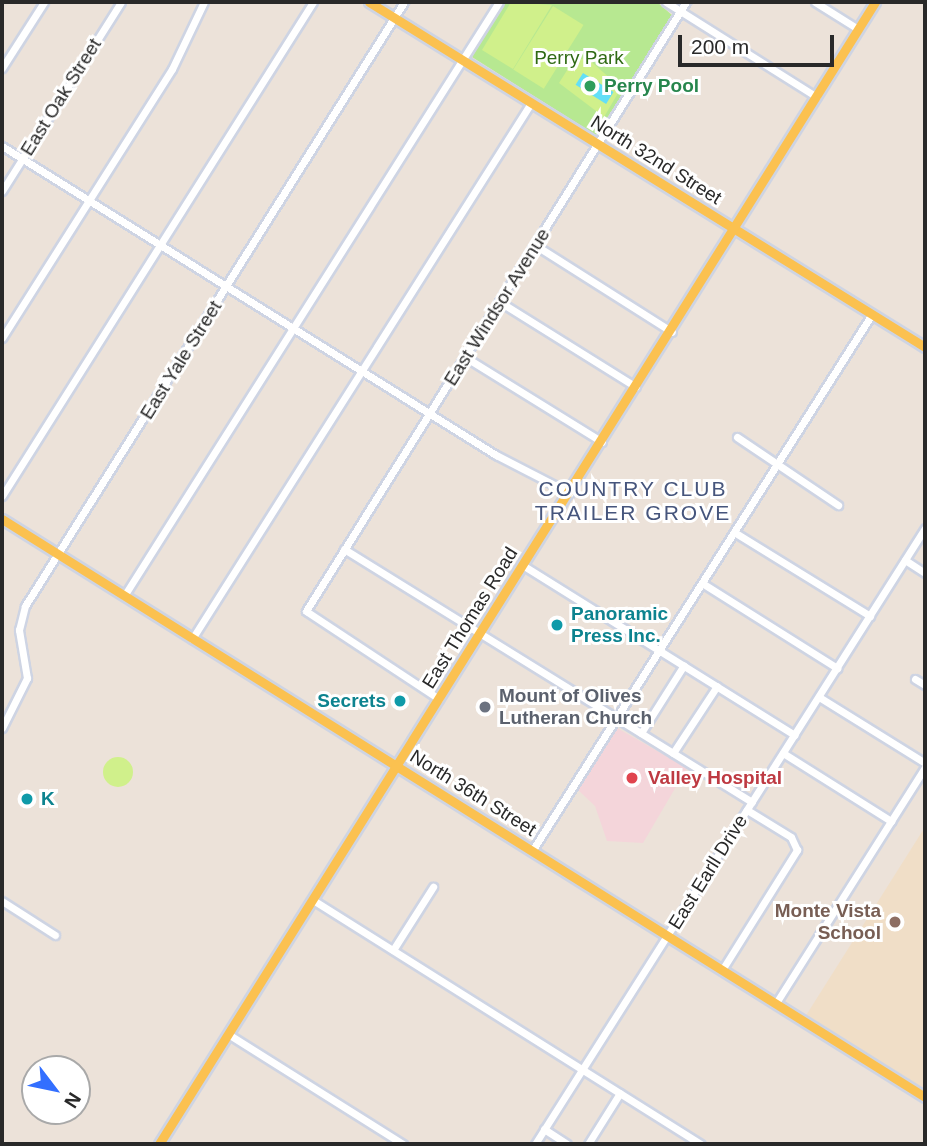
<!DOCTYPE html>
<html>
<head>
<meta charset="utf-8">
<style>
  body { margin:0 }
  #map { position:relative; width:927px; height:1146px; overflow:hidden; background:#ece2d9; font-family:Helvetica,sans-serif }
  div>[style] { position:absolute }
  .education>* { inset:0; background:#f0dec7 }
  .medical>* { inset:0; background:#f4d5da }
  .green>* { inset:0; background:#b7e891 }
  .pitch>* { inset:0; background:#d0f08b; transform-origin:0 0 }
  .round { border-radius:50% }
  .water>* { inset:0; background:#63dff7; transform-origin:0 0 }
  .roads { filter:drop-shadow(2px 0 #ced4e3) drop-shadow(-2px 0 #ced4e3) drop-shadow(0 2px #ced4e3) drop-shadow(0 -2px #ced4e3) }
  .minor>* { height:7px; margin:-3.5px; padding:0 3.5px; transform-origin:3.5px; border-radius:3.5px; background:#fff }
  .major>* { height:9px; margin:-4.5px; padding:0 4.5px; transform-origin:4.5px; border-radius:4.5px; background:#fbc150 }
  .dots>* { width:19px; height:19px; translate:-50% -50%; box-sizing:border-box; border:4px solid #fff; border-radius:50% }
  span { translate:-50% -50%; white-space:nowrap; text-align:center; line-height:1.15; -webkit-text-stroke:6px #fff; paint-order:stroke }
  .park-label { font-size:19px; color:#2f6a14 }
  .leisure-label { font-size:19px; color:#27864d; font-weight:700 }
  .left { translate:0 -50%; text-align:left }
  .street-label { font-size:19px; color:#292929 }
  .culture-label { font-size:19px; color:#0d838f; font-weight:700 }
  .right { translate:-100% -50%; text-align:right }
  .worship-label { font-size:19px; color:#5b616d; font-weight:700 }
  .health-label { font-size:19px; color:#be3a42; font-weight:700 }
  .education-label { font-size:19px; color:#785e54; font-weight:700 }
  .neighbourhood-label { font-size:21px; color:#46557c; letter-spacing:2px }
  .frame { position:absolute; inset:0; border:4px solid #292929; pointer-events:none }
  .north { position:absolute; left:21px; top:1055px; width:70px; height:70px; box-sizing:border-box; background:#fff; border:2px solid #a9a9a9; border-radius:50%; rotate:122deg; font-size:19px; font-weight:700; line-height:28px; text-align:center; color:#292929 }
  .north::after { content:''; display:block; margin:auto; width:24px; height:32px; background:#336fff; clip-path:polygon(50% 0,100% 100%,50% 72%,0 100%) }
  .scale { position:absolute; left:678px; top:35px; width:156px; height:32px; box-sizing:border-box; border:4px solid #292929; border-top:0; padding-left:9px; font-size:21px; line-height:24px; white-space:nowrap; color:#292929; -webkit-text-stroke:5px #fff; paint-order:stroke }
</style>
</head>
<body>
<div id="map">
  <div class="education">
    <i style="clip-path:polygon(925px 827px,925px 1091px,805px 1017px)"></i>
  </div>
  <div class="medical">
    <i style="clip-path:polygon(617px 728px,687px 768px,643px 843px,607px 841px,595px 806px,577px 789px)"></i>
  </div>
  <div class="green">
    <i style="clip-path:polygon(504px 2px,657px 2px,673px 16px,596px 135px,472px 57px)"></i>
  </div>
  <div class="pitch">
    <i style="clip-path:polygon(511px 2px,552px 5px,513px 69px,482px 50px)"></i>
    <i style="left:553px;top:6px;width:36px;height:75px;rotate:32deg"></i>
    <i style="clip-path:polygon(586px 57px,621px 88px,604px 117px,559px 83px,571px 64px)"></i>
    <i class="round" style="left:103px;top:757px;width:30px;height:30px"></i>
  </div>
  <div class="water">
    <i style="left:583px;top:73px;width:36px;height:14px;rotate:32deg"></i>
  </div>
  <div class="roads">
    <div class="minor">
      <i style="left:666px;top:2px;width:178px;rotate:32.2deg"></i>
      <i style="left:815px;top:2px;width:51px;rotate:32.1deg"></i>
      <i style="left:2px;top:68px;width:78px;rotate:-57.5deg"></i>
      <i style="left:2px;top:146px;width:583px;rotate:32.03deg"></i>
      <i style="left:496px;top:455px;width:83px;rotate:27.2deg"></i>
      <i style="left:2px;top:191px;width:223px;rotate:-57.8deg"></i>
      <i style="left:535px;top:245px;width:162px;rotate:32.4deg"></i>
      <i style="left:500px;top:302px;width:160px;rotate:32deg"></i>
      <i style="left:2px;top:338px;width:318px;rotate:-57.7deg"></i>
      <i style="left:172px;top:69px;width:74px;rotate:-64.5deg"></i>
      <i style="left:465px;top:357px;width:161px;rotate:31.8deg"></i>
      <i style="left:737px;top:437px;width:122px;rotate:34deg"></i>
      <i style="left:2px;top:496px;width:584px;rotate:-57.81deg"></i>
      <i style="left:734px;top:532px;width:160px;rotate:31.7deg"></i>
      <i style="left:344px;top:549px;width:480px;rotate:31.8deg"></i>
      <i style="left:905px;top:560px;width:24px;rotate:33deg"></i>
      <i style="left:524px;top:566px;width:319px;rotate:32deg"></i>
      <i style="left:702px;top:583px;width:160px;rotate:32.2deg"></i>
      <i style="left:124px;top:596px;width:702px;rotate:-57.74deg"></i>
      <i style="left:192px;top:639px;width:634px;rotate:-57.69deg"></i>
      <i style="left:915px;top:679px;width:12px;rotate:31deg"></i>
      <i style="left:819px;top:697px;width:125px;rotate:31.9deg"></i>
      <i style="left:439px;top:699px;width:159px;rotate:-146.5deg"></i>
      <i style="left:306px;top:611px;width:718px;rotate:-58.04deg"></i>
      <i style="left:2px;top:728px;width:56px;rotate:-63.4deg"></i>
      <i style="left:27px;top:678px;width:49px;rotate:-99.5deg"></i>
      <i style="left:19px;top:630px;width:25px;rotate:-76deg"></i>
      <i style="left:25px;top:606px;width:713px;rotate:-57.89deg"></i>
      <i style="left:641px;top:733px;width:80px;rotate:-57.7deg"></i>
      <i style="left:673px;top:753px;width:80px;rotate:-56.7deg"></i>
      <i style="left:783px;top:753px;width:128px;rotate:32.2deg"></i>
      <i style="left:532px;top:851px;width:636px;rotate:-57.66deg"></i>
      <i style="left:313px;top:900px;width:458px;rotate:32.2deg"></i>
      <i style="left:2px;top:901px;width:63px;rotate:32.7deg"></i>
      <i style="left:393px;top:950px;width:75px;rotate:-57.6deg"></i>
      <i style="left:722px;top:970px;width:142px;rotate:-58deg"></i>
      <i style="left:797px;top:850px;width:14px;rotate:-115deg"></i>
      <i style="left:791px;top:837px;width:52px;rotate:-148.5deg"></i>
      <i style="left:776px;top:1003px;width:279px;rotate:-57.7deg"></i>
      <i style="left:228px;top:1034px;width:207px;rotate:32.2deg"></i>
      <i style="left:544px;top:1129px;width:27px;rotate:33deg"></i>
      <i style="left:535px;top:1144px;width:729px;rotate:-57.66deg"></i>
      <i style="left:588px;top:1144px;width:60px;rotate:-57.9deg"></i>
    </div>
    <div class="major">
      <i style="left:369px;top:2px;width:654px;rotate:31.82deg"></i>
      <i style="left:2px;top:519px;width:1089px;rotate:32.06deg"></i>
      <i style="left:159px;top:1144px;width:1348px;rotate:-57.91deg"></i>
    </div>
  </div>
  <div class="dots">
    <i style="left:590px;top:86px;background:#2e9e5b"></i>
    <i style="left:557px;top:625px;background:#0f9aa8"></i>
    <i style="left:400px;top:701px;background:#0f9aa8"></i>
    <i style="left:485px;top:707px;background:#6b7280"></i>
    <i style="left:632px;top:778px;background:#e0444e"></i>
    <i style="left:27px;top:799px;background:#0f9aa8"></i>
    <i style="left:895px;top:922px;background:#8d6e63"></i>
  </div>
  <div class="park-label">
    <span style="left:579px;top:58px">Perry Park</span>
  </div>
  <div class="leisure-label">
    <span class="left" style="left:604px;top:86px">Perry Pool</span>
  </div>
  <div class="street-label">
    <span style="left:61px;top:97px;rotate:-58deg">East Oak Street</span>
    <span style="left:656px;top:160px;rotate:32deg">North 32nd Street</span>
    <span style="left:497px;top:307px;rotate:-58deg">East Windsor Avenue</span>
    <span style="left:181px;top:360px;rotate:-58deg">East Yale Street</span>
    <span style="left:470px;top:618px;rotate:-58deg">East Thomas Road</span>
    <span style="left:473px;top:793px;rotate:32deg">North 36th Street</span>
    <span style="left:708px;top:872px;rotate:-58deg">East Earll Drive</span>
  </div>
  <div class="culture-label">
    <span class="left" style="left:571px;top:625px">Panoramic<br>Press Inc.</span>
    <span class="right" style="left:386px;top:701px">Secrets</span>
    <span class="left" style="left:41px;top:799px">K</span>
  </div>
  <div class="worship-label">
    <span class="left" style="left:499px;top:707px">Mount of Olives<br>Lutheran Church</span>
  </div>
  <div class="health-label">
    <span class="left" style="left:648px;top:778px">Valley Hospital</span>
  </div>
  <div class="education-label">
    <span class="right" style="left:881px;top:922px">Monte Vista<br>School</span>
  </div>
  <div class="neighbourhood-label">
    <span style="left:633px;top:501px">COUNTRY CLUB<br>TRAILER GROVE</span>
  </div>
  <div class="frame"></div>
  <div class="north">N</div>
  <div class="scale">200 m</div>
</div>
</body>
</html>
